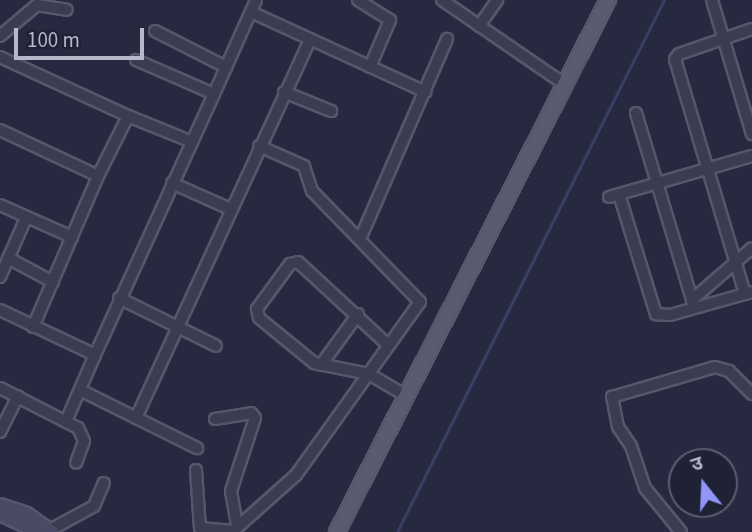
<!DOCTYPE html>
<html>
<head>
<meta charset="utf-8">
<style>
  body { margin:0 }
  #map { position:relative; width:752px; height:532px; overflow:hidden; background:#262940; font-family:"Source Sans 3","Noto Sans Devanagari",sans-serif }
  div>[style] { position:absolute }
  .stream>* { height:2.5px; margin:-1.25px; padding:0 1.25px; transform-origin:1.25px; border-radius:1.25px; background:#3a3f66 }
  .roads { filter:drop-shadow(2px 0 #55576a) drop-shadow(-2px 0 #55576a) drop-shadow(0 2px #55576a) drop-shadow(0 -2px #55576a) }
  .street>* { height:10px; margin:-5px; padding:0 5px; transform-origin:5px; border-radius:5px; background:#3a3c50 }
  .secondary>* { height:12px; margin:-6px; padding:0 6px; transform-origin:6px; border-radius:6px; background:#494a63 }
  .primary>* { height:14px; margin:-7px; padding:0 7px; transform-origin:7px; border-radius:7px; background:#595b70 }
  span { translate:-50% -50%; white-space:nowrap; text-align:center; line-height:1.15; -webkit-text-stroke:5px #1f2135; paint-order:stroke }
  .north { position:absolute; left:668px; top:448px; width:70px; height:70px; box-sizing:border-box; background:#1f2135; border:2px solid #5c5d71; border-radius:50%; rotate:342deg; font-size:19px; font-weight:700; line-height:28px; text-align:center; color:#b7b8ca }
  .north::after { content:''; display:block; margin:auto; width:24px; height:32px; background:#9196f5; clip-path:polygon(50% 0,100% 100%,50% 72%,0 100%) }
  .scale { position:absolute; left:14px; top:28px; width:130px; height:32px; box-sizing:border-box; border:4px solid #b7b8ca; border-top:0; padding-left:9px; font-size:21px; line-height:24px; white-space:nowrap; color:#b7b8ca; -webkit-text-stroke:5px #1f2135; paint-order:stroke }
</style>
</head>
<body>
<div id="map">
  <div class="stream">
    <i style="left:397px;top:532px;width:595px;rotate:-63.35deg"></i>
  </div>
  <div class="roads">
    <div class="street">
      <i style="left:358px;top:0;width:38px;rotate:32deg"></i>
      <i style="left:390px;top:20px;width:51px;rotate:113.1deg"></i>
      <i style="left:442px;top:0;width:148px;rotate:34.5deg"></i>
      <i style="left:712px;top:0;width:140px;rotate:73.4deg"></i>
      <i style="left:251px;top:12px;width:192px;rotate:24.6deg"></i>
      <i style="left:479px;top:26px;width:32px;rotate:-55deg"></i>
      <i style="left:155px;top:31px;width:80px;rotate:26.9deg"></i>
      <i style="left:0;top:36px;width:48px;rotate:-40deg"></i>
      <i style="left:37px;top:5px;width:30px;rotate:9deg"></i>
      <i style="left:0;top:57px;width:141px;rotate:24.7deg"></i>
      <i style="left:284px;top:92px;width:51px;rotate:22deg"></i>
      <i style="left:214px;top:94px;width:103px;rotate:-65.9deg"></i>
      <i style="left:636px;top:113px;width:195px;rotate:73.3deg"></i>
      <i style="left:0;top:130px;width:108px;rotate:25.1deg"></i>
      <i style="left:98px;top:176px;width:67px;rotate:-63.4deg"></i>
      <i style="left:128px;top:116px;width:69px;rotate:22.1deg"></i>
      <i style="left:172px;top:183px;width:64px;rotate:24.1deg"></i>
      <i style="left:619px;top:194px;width:126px;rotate:72.9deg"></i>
      <i style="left:656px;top:314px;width:14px;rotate:4deg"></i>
      <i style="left:670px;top:315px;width:85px;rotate:-15.7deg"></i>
      <i style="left:609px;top:197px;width:149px;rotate:-16deg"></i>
      <i style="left:0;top:205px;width:79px;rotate:24deg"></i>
      <i style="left:361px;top:237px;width:216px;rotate:-66.5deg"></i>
      <i style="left:8px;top:258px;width:51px;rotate:28.1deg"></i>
      <i style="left:0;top:277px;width:64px;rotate:-66.2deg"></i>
      <i style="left:745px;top:294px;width:245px;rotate:-106.6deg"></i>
      <i style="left:675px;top:59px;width:6px;rotate:-51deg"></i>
      <i style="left:679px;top:54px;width:77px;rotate:-18.9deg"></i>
      <i style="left:119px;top:298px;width:108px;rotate:26.3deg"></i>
      <i style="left:693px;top:305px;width:5px;rotate:-101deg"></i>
      <i style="left:692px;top:300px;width:79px;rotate:-40.9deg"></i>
      <i style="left:0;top:310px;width:105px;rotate:25.3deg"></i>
      <i style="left:95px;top:355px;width:287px;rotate:-65.5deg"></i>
      <i style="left:214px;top:94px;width:85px;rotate:-156.4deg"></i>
      <i style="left:33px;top:327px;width:164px;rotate:-66.7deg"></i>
      <i style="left:388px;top:345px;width:122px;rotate:-137.3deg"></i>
      <i style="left:298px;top:262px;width:8px;rotate:166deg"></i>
      <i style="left:290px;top:264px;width:56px;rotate:126.3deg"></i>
      <i style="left:257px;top:309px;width:9px;rotate:77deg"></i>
      <i style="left:259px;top:318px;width:71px;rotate:39.3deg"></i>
      <i style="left:314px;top:363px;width:56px;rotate:11.3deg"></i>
      <i style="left:369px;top:374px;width:45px;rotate:30.5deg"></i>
      <i style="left:321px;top:365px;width:63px;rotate:-54deg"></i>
      <i style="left:0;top:388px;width:88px;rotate:27.1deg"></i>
      <i style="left:78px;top:428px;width:14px;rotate:65deg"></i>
      <i style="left:84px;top:441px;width:23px;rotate:110deg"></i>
      <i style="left:80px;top:390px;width:131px;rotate:26.4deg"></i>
      <i style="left:136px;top:418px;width:416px;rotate:-65.3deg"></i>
      <i style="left:67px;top:419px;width:70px;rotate:-66.4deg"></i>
      <i style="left:215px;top:419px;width:36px;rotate:-9deg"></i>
      <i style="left:251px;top:413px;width:6px;rotate:51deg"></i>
      <i style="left:255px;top:418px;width:77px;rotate:108.2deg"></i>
      <i style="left:231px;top:491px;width:36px;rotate:80deg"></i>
      <i style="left:0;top:432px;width:40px;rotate:-63.4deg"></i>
      <i style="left:196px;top:470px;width:58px;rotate:86.1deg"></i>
      <i style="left:200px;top:528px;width:33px;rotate:5deg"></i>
      <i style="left:50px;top:530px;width:50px;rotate:-28.6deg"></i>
      <i style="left:94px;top:506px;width:25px;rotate:-67deg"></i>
      <i style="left:232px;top:532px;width:86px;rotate:-41.7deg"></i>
      <i style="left:296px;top:475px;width:213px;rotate:-54.4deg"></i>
      <i style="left:420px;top:302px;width:155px;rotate:-134.2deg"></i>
      <i style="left:312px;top:191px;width:26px;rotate:-108deg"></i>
      <i style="left:304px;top:166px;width:49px;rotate:-156deg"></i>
      <i style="left:681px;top:532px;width:57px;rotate:-129.3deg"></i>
      <i style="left:645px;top:488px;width:44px;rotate:-108.4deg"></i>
      <i style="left:631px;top:446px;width:23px;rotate:-124deg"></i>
      <i style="left:618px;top:427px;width:31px;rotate:-101deg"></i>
      <i style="left:612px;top:397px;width:107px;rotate:-16.2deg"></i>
      <i style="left:715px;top:367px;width:15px;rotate:16deg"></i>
      <i style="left:729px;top:371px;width:33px;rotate:45deg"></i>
    </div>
    <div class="secondary">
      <i style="left:0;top:505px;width:28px;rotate:18deg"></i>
      <i style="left:27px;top:514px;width:31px;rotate:36deg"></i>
      <i style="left:0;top:514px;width:43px;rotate:24.8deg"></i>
    </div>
    <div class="primary">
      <i style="left:337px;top:532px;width:597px;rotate:-63.01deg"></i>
    </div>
  </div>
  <div class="north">उ</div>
  <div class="scale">100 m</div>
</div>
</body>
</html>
